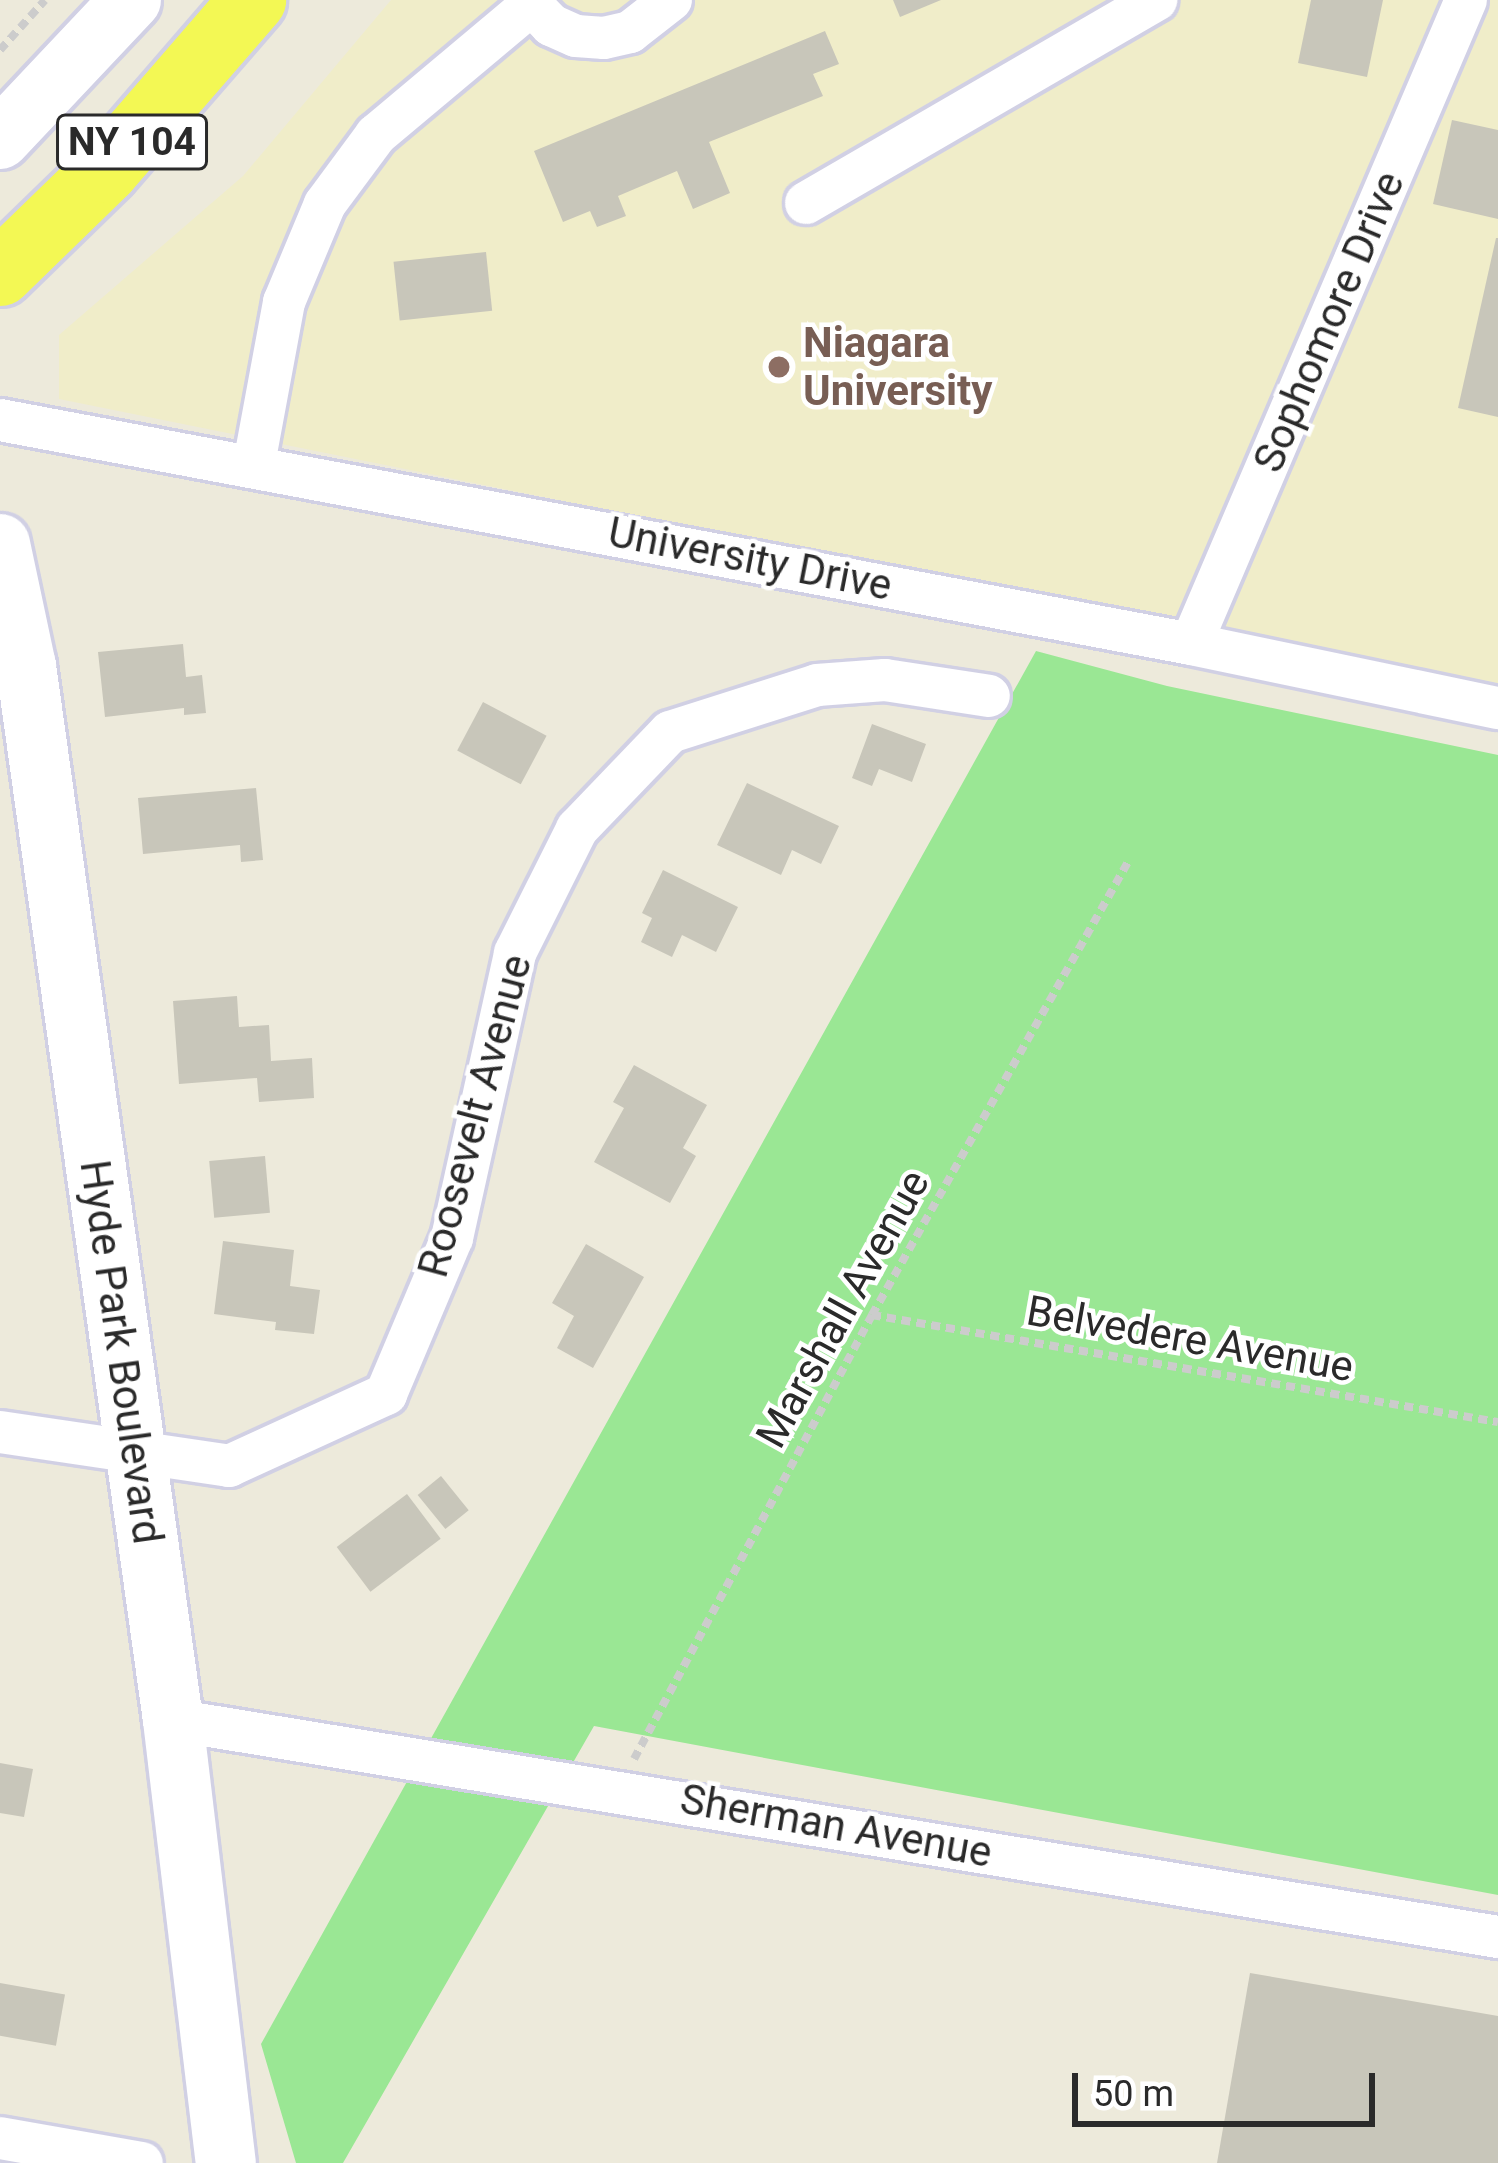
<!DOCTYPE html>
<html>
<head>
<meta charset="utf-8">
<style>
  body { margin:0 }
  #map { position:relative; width:1498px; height:2163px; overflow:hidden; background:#edeadb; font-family:Roboto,sans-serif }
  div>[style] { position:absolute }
  .education>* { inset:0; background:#f0edc9 }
  .green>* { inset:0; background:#9ae794 }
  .building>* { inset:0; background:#c8c6ba; transform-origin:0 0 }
  .path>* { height:8px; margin-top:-4px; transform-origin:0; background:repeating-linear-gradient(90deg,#ccc 0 9px,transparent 0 15px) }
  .roads { filter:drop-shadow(3px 0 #d1d0e4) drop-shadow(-3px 0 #d1d0e4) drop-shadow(0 3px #d1d0e4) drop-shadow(0 -3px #d1d0e4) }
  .street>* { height:42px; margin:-21px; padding:0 21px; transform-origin:21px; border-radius:21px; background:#fff }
  .secondary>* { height:60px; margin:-30px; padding:0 30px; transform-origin:30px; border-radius:30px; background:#fff }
  .primary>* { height:66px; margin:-33px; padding:0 33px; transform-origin:33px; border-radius:33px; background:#f3f854 }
  .dots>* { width:33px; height:33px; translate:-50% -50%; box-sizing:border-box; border:6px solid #fff; border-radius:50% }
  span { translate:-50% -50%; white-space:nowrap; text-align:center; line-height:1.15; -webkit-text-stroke:9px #fff; paint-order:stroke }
  .shield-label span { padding:3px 9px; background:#fff; border:3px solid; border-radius:9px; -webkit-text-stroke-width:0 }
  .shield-label { font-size:39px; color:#2a2a2a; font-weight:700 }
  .street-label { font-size:42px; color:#2a2a2a }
  .education-label { font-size:42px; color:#785e54; font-weight:700 }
  .left { translate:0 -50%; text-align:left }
  .scale { position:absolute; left:1072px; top:2073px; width:303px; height:54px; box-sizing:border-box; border:6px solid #2a2a2a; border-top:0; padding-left:15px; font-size:36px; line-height:42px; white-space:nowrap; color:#2a2a2a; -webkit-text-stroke:9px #fff; paint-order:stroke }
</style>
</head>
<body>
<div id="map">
  <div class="education">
    <i style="clip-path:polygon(391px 0,1498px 0,1498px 690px,59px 399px,59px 335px,243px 176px)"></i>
  </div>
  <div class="green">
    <i style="clip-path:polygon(1036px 651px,1167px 686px,1498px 755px,1498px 1895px,594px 1726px,343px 2163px,296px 2163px,261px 2044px)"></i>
  </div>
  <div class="building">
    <i style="clip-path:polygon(893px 0,941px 0,900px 17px)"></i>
    <i style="clip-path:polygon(1311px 0,1383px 0,1367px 77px,1298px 63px)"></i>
    <i style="clip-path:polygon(825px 31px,839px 64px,813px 74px,823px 96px,709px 142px,730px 193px,693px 209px,677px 171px,618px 196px,626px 216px,597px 227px,590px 211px,563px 222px,534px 151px)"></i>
    <i style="clip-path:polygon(1452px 120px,1498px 130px,1498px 219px,1433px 204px)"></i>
    <i style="clip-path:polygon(1496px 238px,1498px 238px,1498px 417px,1458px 408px)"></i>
    <i style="left:486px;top:252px;width:59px;height:93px;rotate:84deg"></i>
    <i style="clip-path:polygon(183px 644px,186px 677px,202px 675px,206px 713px,184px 715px,184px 708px,105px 717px,98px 652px)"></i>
    <i style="left:483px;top:702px;width:72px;height:55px;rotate:28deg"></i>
    <i style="clip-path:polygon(872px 724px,926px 744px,912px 782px,879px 769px,872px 786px,852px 778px)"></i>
    <i style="clip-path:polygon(747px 783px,839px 826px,821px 864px,792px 850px,781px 875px,717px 845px)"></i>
    <i style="clip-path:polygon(256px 788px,263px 860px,241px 862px,240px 845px,143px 854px,138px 798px)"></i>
    <i style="clip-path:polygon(663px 870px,738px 907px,716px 952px,682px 935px,672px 957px,641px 942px,652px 918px,642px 913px)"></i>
    <i style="clip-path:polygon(237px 996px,239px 1027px,269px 1025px,271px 1061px,312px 1058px,314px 1098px,259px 1102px,257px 1078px,179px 1084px,173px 1001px)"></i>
    <i style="clip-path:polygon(634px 1065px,707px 1105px,683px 1148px,696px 1156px,670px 1203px,594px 1162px,624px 1108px,613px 1102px)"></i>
    <i style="left:265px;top:1156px;width:57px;height:56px;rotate:85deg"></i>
    <i style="clip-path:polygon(223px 1241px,294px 1250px,290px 1286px,320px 1290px,314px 1334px,275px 1330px,276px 1322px,214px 1314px)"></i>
    <i style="clip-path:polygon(586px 1244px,644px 1277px,593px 1368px,557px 1348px,574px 1316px,552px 1303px)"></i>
    <i style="left:441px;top:1476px;width:44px;height:30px;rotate:51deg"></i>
    <i style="left:407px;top:1494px;width:56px;height:88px;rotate:53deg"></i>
    <i style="clip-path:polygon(0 1763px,33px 1769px,24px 1817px,0 1813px)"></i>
    <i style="clip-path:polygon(1250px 1973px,1498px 2016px,1498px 2163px,1217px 2163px)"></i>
    <i style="left:0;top:1983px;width:66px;height:52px;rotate:10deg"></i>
  </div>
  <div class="path">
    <i style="left:0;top:50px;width:67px;rotate:-48deg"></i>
    <i style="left:872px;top:1315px;width:635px;rotate:9.7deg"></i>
    <i style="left:634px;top:1759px;width:504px;rotate:-61.81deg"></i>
    <i style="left:872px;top:1315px;width:520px;rotate:-60.53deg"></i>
  </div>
  <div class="roads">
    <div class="street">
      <i style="left:527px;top:0;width:35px;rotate:46deg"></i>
      <i style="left:551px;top:25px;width:27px;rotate:24deg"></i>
      <i style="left:576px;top:36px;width:28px;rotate:4deg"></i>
      <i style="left:604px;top:38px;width:27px;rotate:-13deg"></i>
      <i style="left:630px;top:32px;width:52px;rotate:-38deg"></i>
      <i style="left:806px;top:203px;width:405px;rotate:-30.1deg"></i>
      <i style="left:0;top:420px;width:1212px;rotate:10.65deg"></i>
      <i style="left:1191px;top:644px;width:314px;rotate:11.8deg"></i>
      <i style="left:254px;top:464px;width:165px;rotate:-79.5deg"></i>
      <i style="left:284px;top:302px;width:106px;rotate:-67.3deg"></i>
      <i style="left:325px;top:204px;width:86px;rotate:-53.5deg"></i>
      <i style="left:376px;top:135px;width:201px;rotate:-40deg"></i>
      <i style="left:1191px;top:644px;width:700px;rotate:-66.88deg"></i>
      <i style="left:0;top:1432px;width:232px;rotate:8.4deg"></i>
      <i style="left:229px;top:1466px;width:173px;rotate:-24.6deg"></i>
      <i style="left:386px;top:1394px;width:169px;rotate:-67.1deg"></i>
      <i style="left:452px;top:1238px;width:292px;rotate:-77.5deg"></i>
      <i style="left:515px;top:953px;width:139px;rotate:-63.4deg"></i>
      <i style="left:577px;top:829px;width:134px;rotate:-46.2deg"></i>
      <i style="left:670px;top:732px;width:154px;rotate:-17.7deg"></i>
      <i style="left:817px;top:685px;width:68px;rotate:-4.2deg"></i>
      <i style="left:885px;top:680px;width:105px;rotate:8.7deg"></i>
      <i style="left:173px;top:1720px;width:1343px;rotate:9.3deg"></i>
      <i style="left:0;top:2138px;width:144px;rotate:10deg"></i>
    </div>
    <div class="secondary">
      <i style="left:0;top:139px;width:191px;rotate:-46.7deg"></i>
      <i style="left:0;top:544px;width:125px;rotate:78deg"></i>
      <i style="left:26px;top:666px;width:1064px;rotate:82.06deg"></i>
      <i style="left:173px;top:1720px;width:446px;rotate:83.2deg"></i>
    </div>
    <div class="primary">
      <i style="left:0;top:273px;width:148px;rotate:-44.2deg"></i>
      <i style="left:106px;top:170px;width:225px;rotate:-49.1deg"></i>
    </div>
  </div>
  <div class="dots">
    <i style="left:779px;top:367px;background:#8d6e63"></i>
  </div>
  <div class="shield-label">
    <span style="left:132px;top:142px">NY 104</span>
  </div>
  <div class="street-label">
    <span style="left:1329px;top:322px;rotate:-67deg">Sophomore Drive</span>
    <span style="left:750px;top:559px;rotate:11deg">University Drive</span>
    <span style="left:475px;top:1116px;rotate:-75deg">Roosevelt Avenue</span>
    <span style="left:843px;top:1309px;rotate:-61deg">Marshall Avenue</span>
    <span style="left:1190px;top:1339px;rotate:10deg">Belvedere Avenue</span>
    <span style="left:121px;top:1352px;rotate:82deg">Hyde Park Boulevard</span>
    <span style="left:836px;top:1826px;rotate:10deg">Sherman Avenue</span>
  </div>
  <div class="education-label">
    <span class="left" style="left:803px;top:367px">Niagara<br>University</span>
  </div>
  <div class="scale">50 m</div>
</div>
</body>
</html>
